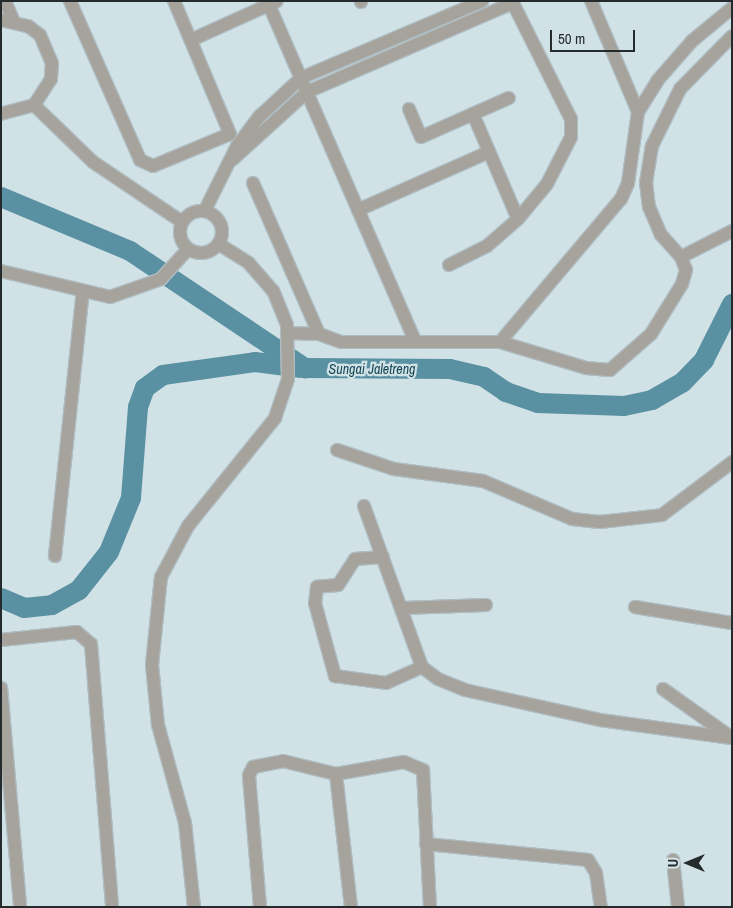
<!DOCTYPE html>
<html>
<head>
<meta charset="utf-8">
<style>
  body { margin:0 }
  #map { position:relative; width:733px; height:908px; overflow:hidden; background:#d1e2e7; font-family:"Archivo Narrow",sans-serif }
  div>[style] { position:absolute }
  .river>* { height:20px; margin:-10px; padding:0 10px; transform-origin:10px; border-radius:10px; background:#5a91a2 }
  .roads { filter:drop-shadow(1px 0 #afbdc2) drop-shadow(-1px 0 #afbdc2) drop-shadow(0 1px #afbdc2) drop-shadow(0 -1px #afbdc2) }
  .minor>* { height:12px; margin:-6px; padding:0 6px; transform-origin:6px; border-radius:6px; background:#a6a39d }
  .minor>.ring { margin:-6px; padding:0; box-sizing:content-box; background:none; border:12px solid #a6a39d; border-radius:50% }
  span { translate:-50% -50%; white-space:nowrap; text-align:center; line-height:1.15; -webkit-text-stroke:4.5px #d1e2e7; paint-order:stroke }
  .water-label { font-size:14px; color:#164755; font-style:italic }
  .frame { position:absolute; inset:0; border:2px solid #252b2d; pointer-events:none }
  .north { position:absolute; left:663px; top:838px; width:50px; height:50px; -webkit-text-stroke:4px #d1e2e7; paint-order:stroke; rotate:270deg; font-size:14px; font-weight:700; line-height:20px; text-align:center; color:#252b2d }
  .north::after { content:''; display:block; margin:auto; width:18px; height:22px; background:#252b2d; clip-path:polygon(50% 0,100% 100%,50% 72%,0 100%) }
  .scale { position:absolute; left:550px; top:30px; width:85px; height:22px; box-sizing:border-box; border:2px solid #252b2d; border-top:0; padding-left:6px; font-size:15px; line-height:18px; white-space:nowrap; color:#252b2d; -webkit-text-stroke:4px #d1e2e7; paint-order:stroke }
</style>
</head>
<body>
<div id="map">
  <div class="river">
    <i style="left:1px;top:197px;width:140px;rotate:22.7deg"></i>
    <i style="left:130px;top:251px;width:211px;rotate:33.8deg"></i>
    <i style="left:305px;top:368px;width:145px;rotate:0.4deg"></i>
    <i style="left:450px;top:369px;width:35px;rotate:13deg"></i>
    <i style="left:484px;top:377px;width:27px;rotate:34deg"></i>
    <i style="left:506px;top:392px;width:34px;rotate:19deg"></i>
    <i style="left:538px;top:403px;width:86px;rotate:2deg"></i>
    <i style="left:624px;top:406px;width:29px;rotate:-12deg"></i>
    <i style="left:652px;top:400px;width:34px;rotate:-30deg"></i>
    <i style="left:682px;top:383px;width:32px;rotate:-46deg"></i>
    <i style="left:704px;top:360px;width:63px;rotate:-63.4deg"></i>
    <i style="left:1px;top:598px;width:25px;rotate:23deg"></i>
    <i style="left:24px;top:608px;width:28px;rotate:-6deg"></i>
    <i style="left:52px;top:605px;width:31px;rotate:-29deg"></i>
    <i style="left:79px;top:590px;width:48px;rotate:-51.7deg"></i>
    <i style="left:109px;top:552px;width:58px;rotate:-67.8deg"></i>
    <i style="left:131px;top:498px;width:91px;rotate:-85.6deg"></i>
    <i style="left:138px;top:407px;width:20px;rotate:-70deg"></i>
    <i style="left:145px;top:388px;width:22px;rotate:-36deg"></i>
    <i style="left:163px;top:375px;width:93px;rotate:-8deg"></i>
    <i style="left:255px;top:362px;width:45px;rotate:7.6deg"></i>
  </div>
  <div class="roads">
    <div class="minor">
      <i style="left:5px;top:1px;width:21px;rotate:67deg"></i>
      <i style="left:70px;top:1px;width:174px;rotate:66.2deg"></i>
      <i style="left:140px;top:160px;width:14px;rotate:25deg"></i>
      <i style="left:153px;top:166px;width:83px;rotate:-22.6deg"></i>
      <i style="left:230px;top:134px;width:144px;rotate:-112.8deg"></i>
      <i style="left:361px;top:1px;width:1px;rotate:90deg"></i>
      <i style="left:269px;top:5px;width:364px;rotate:66.5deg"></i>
      <i style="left:1px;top:20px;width:28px;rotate:13deg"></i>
      <i style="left:28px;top:26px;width:15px;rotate:37deg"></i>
      <i style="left:40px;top:35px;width:30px;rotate:67deg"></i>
      <i style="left:52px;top:63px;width:16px;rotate:94deg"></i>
      <i style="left:51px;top:79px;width:31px;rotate:123deg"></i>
      <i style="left:34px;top:105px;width:34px;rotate:165deg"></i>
      <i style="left:191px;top:40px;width:94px;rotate:-24.4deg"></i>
      <i style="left:34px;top:105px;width:82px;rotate:44deg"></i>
      <i style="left:93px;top:162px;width:107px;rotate:34deg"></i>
      <i style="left:409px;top:109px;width:30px;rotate:67deg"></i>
      <i style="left:421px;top:137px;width:96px;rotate:-23.9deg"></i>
      <i style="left:638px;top:112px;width:36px;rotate:-58deg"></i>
      <i style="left:657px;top:81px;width:53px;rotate:-48.8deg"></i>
      <i style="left:692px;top:41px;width:52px;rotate:-39.5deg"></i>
      <i style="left:473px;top:114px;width:114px;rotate:66.8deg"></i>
      <i style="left:233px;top:159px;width:100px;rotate:-42.2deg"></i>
      <i style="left:307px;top:92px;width:224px;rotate:-23.4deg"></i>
      <i style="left:253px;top:183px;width:165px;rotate:66.4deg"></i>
      <i style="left:319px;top:334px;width:23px;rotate:20deg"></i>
      <i style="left:341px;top:342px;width:159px"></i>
      <i style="left:500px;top:342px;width:90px;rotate:16.8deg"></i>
      <i style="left:586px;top:368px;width:24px;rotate:5deg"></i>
      <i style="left:610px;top:370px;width:55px;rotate:-41.3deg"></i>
      <i style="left:651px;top:334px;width:59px;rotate:-58.2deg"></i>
      <i style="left:682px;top:284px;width:15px;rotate:-74deg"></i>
      <i style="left:686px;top:270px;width:14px;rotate:-111deg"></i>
      <i style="left:681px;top:257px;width:30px;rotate:-132deg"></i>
      <i style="left:661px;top:235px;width:30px;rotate:-113deg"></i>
      <i style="left:649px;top:207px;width:24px;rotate:-97deg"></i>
      <i style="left:646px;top:183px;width:37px;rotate:-81deg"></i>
      <i style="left:652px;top:146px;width:64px;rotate:-63.8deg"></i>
      <i style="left:680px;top:89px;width:74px;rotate:-45.5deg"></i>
      <i style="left:205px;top:210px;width:72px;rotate:-63.4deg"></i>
      <i style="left:237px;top:146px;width:38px;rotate:-53deg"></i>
      <i style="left:260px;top:116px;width:56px;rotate:-42.8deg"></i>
      <i style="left:301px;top:78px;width:197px;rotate:-23deg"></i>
      <i style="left:358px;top:210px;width:143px;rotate:-23.9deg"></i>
      <i class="ring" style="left:180px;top:211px;width:30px;height:30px"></i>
      <i style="left:681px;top:257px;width:57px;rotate:-27deg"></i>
      <i style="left:449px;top:265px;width:42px;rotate:-26.6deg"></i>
      <i style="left:487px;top:246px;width:41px;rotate:-41.1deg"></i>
      <i style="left:518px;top:219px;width:45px;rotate:-50.4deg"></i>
      <i style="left:547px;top:184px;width:53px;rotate:-62.9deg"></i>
      <i style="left:571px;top:137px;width:18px;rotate:-90deg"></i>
      <i style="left:571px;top:119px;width:132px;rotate:-116.6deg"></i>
      <i style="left:1px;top:271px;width:112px;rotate:13.4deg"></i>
      <i style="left:110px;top:297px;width:54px;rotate:-19.4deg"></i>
      <i style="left:161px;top:279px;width:40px;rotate:-48deg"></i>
      <i style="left:288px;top:333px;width:31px;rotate:2deg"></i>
      <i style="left:500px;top:342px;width:187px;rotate:-49.8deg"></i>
      <i style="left:621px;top:199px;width:17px;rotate:-66deg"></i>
      <i style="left:628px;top:183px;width:72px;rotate:-82deg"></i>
      <i style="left:638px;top:112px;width:121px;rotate:-112.9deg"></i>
      <i style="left:337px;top:450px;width:60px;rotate:18.4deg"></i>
      <i style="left:394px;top:469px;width:90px;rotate:7.7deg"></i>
      <i style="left:483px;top:481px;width:97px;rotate:23.1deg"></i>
      <i style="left:572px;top:519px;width:28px;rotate:6deg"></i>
      <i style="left:600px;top:522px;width:62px;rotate:-6.4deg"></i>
      <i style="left:662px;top:515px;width:88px;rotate:-37.1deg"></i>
      <i style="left:364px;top:506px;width:171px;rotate:70.2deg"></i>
      <i style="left:422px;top:667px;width:20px;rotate:37deg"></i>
      <i style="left:438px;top:679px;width:29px;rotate:22deg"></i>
      <i style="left:465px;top:690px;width:138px;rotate:12.5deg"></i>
      <i style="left:600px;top:720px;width:133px;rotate:7.8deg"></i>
      <i style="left:55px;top:556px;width:266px;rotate:-84deg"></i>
      <i style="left:383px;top:557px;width:28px;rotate:176deg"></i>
      <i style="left:355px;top:559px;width:31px;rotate:123deg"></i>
      <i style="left:338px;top:585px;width:21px;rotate:175deg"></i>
      <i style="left:317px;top:587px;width:16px;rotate:97deg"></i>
      <i style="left:315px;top:603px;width:76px;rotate:74.7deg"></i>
      <i style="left:335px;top:676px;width:51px;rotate:7.8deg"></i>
      <i style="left:386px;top:683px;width:39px;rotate:-24deg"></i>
      <i style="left:635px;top:607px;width:98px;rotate:9.4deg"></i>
      <i style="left:403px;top:608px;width:83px;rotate:-2.1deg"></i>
      <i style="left:1px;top:640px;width:76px;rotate:-6deg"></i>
      <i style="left:77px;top:632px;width:18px;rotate:41deg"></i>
      <i style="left:91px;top:644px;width:264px;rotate:85.4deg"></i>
      <i style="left:1px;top:688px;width:220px;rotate:85deg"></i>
      <i style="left:663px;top:689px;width:85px;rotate:35.4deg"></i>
      <i style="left:336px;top:774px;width:134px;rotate:83.6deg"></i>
      <i style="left:426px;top:844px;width:163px;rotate:5.6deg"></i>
      <i style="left:588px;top:860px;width:15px;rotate:58deg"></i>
      <i style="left:596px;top:873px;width:34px;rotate:82deg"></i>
      <i style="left:673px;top:860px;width:47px;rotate:83.9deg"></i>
      <i style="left:194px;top:907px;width:84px;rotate:-96.1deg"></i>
      <i style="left:185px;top:823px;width:102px;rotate:-105.4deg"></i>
      <i style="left:158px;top:725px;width:60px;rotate:-95.7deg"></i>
      <i style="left:152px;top:665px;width:88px;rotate:-84.2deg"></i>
      <i style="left:161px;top:577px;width:58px;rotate:-62.1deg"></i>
      <i style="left:188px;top:526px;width:139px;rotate:-51.1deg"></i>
      <i style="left:275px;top:418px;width:41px;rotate:-71.6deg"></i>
      <i style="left:288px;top:379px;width:54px;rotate:-91.1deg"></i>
      <i style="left:287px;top:325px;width:37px;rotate:-112deg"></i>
      <i style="left:273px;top:291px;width:37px;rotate:-131deg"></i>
      <i style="left:249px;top:263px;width:36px;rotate:-148deg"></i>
      <i style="left:260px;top:907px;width:132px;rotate:-94.8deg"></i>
      <i style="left:249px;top:775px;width:9px;rotate:-63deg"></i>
      <i style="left:253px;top:767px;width:31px;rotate:-11deg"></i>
      <i style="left:283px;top:761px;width:55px;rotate:13.8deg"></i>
      <i style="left:336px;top:774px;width:69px;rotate:-10deg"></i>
      <i style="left:404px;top:762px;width:21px;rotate:23deg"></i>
      <i style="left:423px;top:770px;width:137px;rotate:87.1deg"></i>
    </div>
  </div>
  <div class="water-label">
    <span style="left:372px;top:369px">Sungai Jaletreng</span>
  </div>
  <div class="frame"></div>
  <div class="north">U</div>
  <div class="scale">50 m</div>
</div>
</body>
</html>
